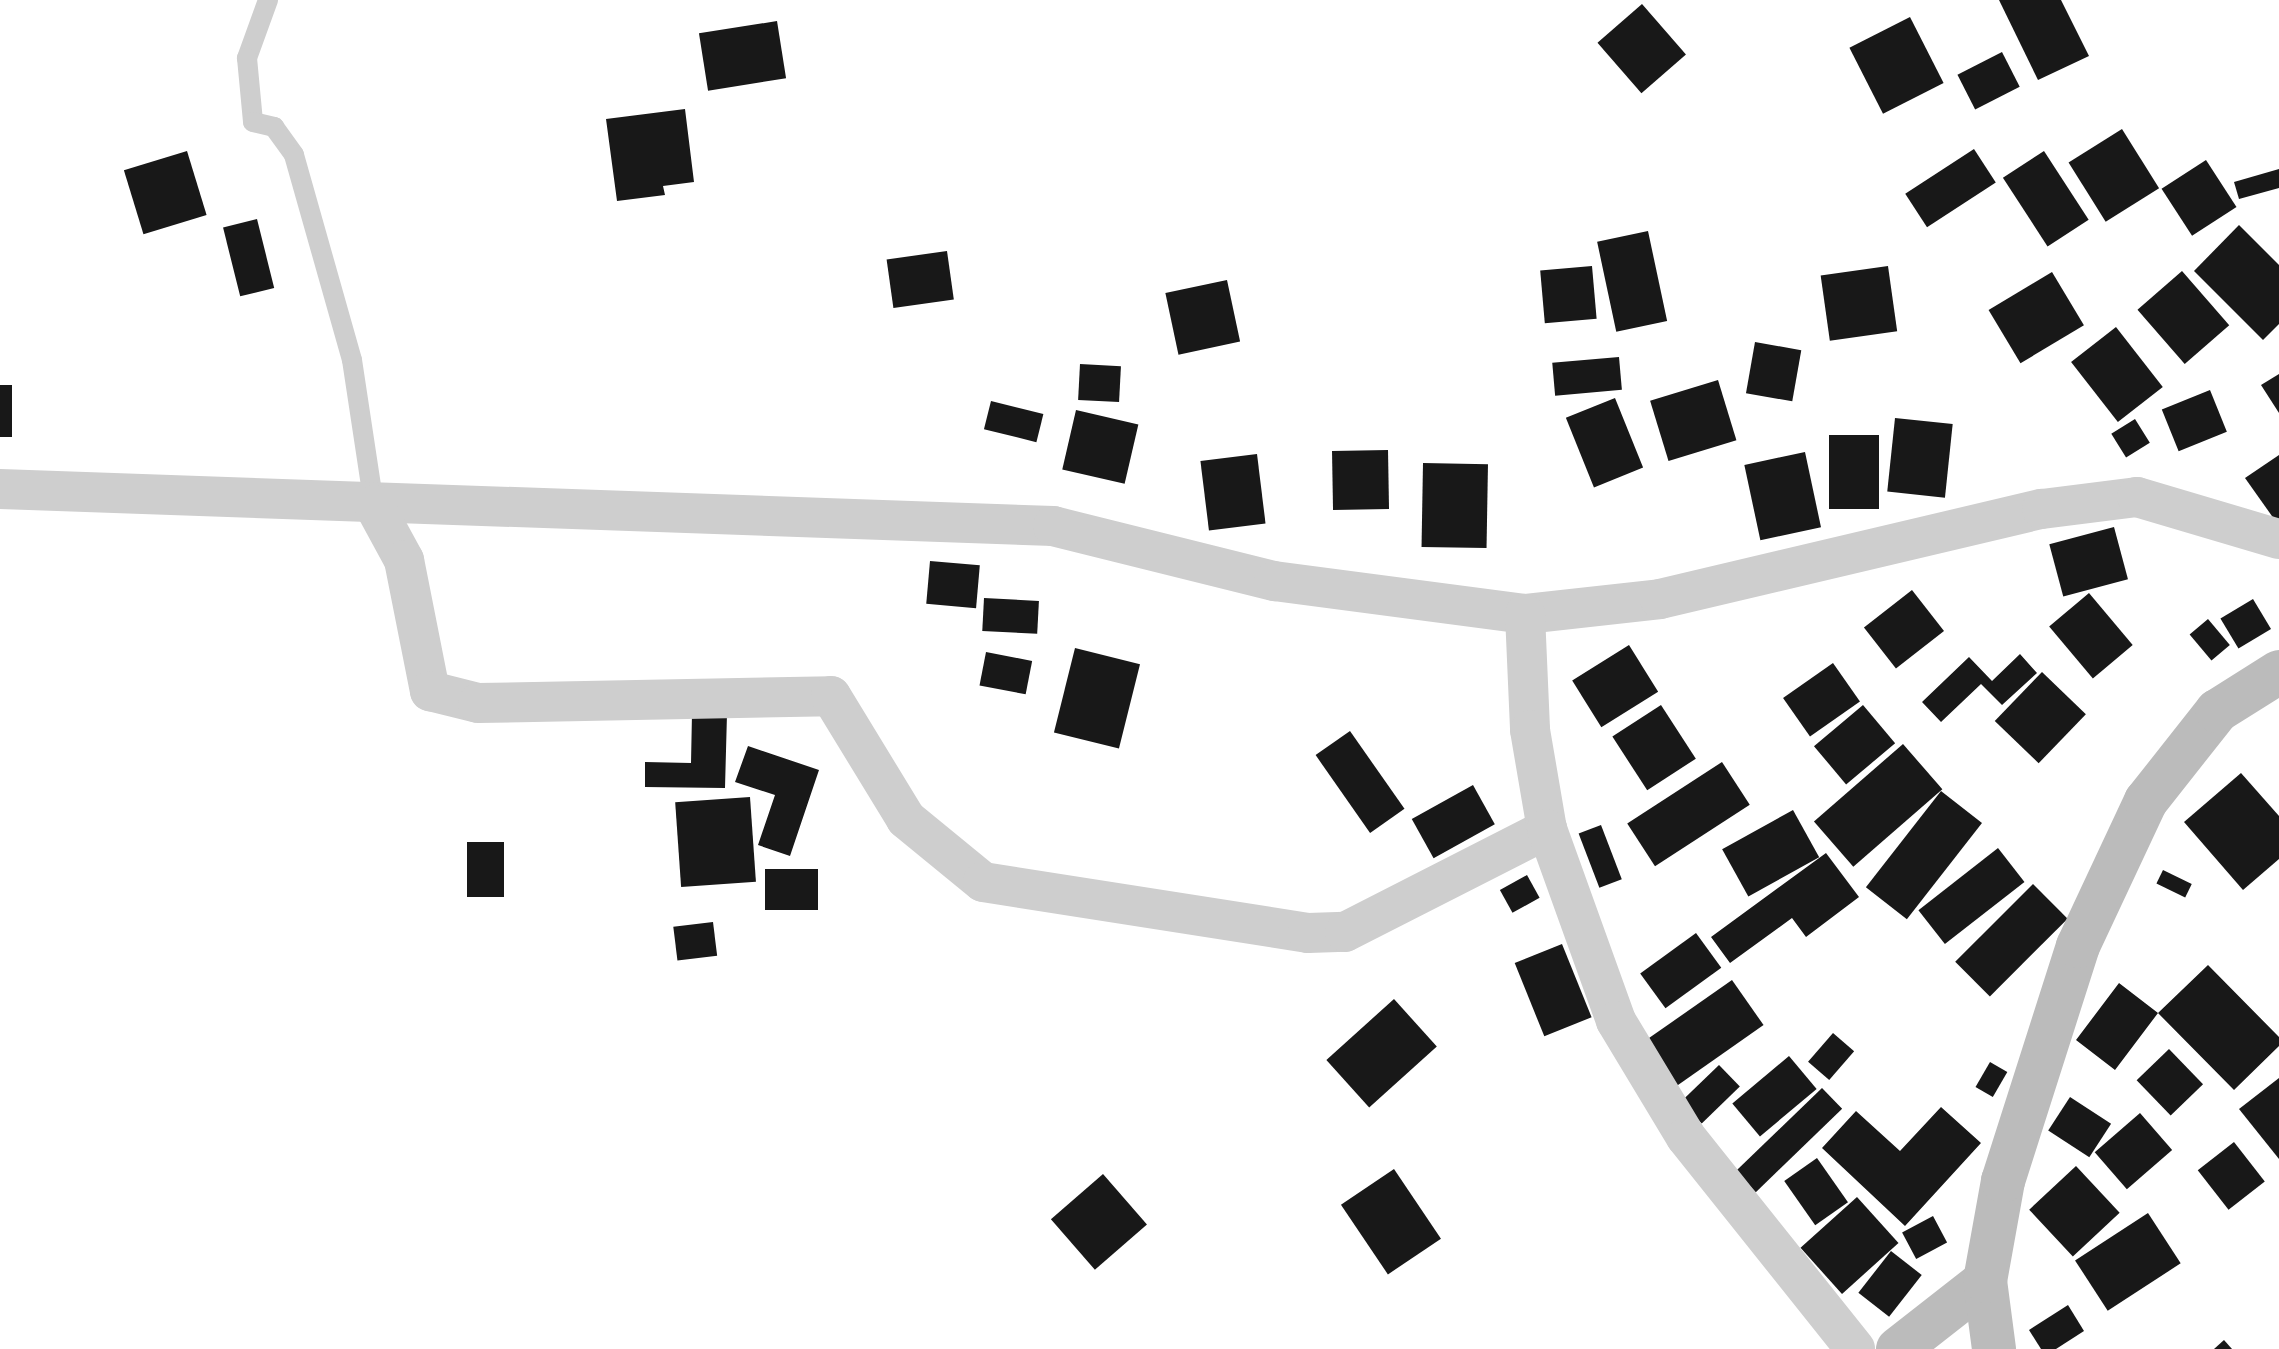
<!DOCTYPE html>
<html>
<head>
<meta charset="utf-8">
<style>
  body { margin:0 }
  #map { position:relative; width:2279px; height:1349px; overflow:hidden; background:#fff; font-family:"IBM Plex Sans",sans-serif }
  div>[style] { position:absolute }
  .building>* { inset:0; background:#181818; transform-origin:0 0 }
  .lane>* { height:20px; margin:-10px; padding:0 10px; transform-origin:10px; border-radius:10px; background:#cecece }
  .street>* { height:40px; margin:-20px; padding:0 20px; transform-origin:20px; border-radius:20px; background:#cecece }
  .secondary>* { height:44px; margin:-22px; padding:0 22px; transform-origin:22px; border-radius:22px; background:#bbb }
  span { translate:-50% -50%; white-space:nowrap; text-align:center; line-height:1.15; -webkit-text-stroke:8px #fff; paint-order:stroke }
</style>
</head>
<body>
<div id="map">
  <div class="building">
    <i style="clip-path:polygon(1999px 0,2061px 0,2089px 56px,2038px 80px)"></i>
    <i style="left:1642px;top:4px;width:67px;height:59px;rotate:49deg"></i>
    <i style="left:1910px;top:17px;width:74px;height:68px;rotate:63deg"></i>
    <i style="left:777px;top:21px;width:58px;height:79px;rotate:81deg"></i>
    <i style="left:2002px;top:52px;width:39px;height:50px;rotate:63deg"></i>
    <i style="clip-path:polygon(685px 109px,694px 182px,663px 186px,665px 195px,617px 201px,606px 119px)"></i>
    <i style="left:2122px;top:129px;width:70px;height:63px;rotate:58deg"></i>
    <i style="left:1974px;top:149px;width:40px;height:82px;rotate:57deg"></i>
    <i style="left:187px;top:151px;width:67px;height:66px;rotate:73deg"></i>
    <i style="left:2044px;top:151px;width:82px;height:49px;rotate:57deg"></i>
    <i style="left:2206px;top:160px;width:56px;height:53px;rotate:57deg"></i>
    <i style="clip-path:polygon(2279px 169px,2279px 188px,2239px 199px,2234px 182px)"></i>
    <i style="left:257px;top:219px;width:71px;height:35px;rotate:76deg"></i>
    <i style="clip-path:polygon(2239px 225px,2279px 265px,2279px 324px,2263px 340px,2194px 271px)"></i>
    <i style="left:1648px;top:231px;width:92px;height:52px;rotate:78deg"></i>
    <i style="left:947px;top:251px;width:49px;height:61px;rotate:82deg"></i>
    <i style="left:1592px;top:266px;width:53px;height:52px;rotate:85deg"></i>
    <i style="left:1888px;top:266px;width:66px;height:68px;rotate:82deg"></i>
    <i style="left:2182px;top:271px;width:72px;height:59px;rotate:49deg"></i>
    <i style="left:2052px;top:272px;width:62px;height:74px;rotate:59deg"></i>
    <i style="left:1227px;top:280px;width:63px;height:63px;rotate:78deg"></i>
    <i style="left:2116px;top:327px;width:76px;height:57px;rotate:52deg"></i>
    <i style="left:1755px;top:342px;width:47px;height:52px;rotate:10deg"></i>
    <i style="left:1619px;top:357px;width:33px;height:67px;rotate:85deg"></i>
    <i style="left:1080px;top:364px;width:41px;height:36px;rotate:3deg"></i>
    <i style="clip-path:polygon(2279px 374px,2279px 413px,2261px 385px)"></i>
    <i style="left:1718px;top:380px;width:63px;height:71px;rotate:73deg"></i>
    <i style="left:0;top:385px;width:12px;height:52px"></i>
    <i style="left:2210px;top:390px;width:45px;height:52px;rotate:68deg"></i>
    <i style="left:1615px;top:398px;width:75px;height:53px;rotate:68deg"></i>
    <i style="left:991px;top:401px;width:54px;height:29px;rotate:14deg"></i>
    <i style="left:1076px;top:410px;width:64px;height:61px;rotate:13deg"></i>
    <i style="left:1895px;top:418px;width:58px;height:74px;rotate:6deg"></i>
    <i style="left:2135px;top:419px;width:28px;height:28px;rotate:58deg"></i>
    <i style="left:1829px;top:435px;width:50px;height:74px"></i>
    <i style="left:1388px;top:450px;width:59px;height:56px;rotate:89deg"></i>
    <i style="left:1805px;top:452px;width:77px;height:62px;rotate:78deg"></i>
    <i style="left:1257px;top:454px;width:70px;height:57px;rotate:83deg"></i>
    <i style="clip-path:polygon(2279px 455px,2279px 526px,2245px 478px)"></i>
    <i style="left:1423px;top:463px;width:65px;height:84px;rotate:1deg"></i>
    <i style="left:2114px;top:527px;width:54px;height:67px;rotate:75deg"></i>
    <i style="left:930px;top:561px;width:50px;height:43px;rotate:5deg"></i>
    <i style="left:1912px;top:590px;width:52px;height:61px;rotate:52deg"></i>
    <i style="left:2089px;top:593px;width:68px;height:52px;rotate:50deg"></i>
    <i style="left:984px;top:598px;width:55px;height:33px;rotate:3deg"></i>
    <i style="left:2253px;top:599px;width:35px;height:38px;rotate:59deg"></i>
    <i style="left:2208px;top:619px;width:34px;height:24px;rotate:50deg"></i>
    <i style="left:1629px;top:645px;width:55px;height:67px;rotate:58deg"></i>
    <i style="left:1075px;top:648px;width:67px;height:87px;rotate:14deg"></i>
    <i style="left:986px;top:652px;width:47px;height:34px;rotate:11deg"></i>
    <i style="clip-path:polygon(2020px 654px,2037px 673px,2002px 705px,1981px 684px,1941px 722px,1922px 702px,1969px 657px,1992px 681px)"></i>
    <i style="left:1833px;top:663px;width:47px;height:61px;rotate:55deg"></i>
    <i style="left:2042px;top:672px;width:61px;height:68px;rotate:44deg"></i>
    <i style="left:1661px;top:705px;width:64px;height:58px;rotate:57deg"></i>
    <i style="left:1863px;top:705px;width:50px;height:64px;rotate:50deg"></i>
    <i style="clip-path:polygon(692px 713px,727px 714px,725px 788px,645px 787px,645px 762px,691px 763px)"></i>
    <i style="left:1350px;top:731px;width:95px;height:42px;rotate:55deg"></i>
    <i style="left:1903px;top:744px;width:60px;height:118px;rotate:49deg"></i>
    <i style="clip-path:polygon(748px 746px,819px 770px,790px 856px,758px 845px,775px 795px,735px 782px)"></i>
    <i style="left:1722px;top:762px;width:51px;height:113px;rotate:57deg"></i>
    <i style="clip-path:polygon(2241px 773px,2279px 816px,2279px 859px,2243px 890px,2184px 822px)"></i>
    <i style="left:1473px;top:785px;width:45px;height:70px;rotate:61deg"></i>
    <i style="left:1941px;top:791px;width:52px;height:122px;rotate:38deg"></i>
    <i style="left:750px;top:797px;width:85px;height:75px;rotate:86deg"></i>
    <i style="left:1793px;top:810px;width:54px;height:81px;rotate:61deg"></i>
    <i style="left:1601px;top:825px;width:58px;height:24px;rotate:69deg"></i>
    <i style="left:467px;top:842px;width:37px;height:55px"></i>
    <i style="left:1998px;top:848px;width:43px;height:101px;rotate:52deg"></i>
    <i style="clip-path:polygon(1826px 853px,1859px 897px,1806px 937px,1792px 918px,1730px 963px,1711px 937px)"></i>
    <i style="left:765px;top:869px;width:53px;height:41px"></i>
    <i style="left:2163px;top:870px;width:32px;height:15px;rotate:26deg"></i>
    <i style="left:1527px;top:875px;width:26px;height:31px;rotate:61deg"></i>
    <i style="left:2033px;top:884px;width:49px;height:110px;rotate:45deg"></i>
    <i style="left:713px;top:922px;width:34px;height:40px;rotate:83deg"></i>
    <i style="left:1696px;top:933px;width:43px;height:69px;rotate:54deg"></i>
    <i style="left:1562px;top:944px;width:79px;height:51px;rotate:68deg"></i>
    <i style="clip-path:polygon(2208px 965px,2279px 1037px,2279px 1046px,2234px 1090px,2158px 1013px,2115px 1070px,2076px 1040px,2119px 983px,2158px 1013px)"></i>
    <i style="left:1732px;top:980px;width:55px;height:107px;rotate:55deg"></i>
    <i style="left:1394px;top:999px;width:64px;height:91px;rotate:48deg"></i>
    <i style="left:1833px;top:1033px;width:28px;height:38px;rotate:41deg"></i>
    <i style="left:2169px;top:1049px;width:49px;height:45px;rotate:46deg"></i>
    <i style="left:1789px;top:1056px;width:43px;height:74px;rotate:50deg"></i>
    <i style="left:1990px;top:1062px;width:20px;height:29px;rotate:30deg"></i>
    <i style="left:1719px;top:1065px;width:30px;height:53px;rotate:46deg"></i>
    <i style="clip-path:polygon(2279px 1078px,2279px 1159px,2239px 1109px)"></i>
    <i style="left:1822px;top:1088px;width:29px;height:120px;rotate:46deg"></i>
    <i style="left:2070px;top:1097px;width:49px;height:40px;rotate:33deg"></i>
    <i style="clip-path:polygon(1941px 1107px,1981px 1143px,1905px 1226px,1822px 1148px,1856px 1111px,1900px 1151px)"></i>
    <i style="left:2140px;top:1113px;width:49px;height:60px;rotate:49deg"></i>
    <i style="left:2234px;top:1142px;width:50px;height:46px;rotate:52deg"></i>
    <i style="left:1817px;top:1158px;width:54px;height:40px;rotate:55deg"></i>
    <i style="left:2076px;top:1166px;width:64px;height:64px;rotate:47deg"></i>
    <i style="left:1394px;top:1169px;width:84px;height:64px;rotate:56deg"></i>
    <i style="left:1103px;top:1174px;width:67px;height:69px;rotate:49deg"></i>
    <i style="left:1857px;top:1197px;width:62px;height:76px;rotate:48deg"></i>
    <i style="left:2148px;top:1213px;width:60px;height:87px;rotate:57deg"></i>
    <i style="left:1933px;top:1216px;width:30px;height:35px;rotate:62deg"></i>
    <i style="left:1891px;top:1251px;width:39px;height:53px;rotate:38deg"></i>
    <i style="clip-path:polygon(2068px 1305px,2084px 1331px,2056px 1349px,2041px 1349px,2029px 1330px)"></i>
    <i style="clip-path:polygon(2224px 1340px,2232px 1349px,2214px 1349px)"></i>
  </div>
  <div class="lane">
    <i style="left:268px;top:0;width:62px;rotate:109.9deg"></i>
    <i style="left:247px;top:58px;width:64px;rotate:84.6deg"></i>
    <i style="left:253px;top:122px;width:22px;rotate:13deg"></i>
    <i style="left:274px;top:127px;width:34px;rotate:54deg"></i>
    <i style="left:294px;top:155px;width:213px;rotate:74.2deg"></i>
    <i style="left:352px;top:360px;width:147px;rotate:81.4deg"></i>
  </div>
  <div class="street">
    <i style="left:0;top:489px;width:1054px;rotate:2.01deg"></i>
    <i style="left:1053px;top:526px;width:228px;rotate:14deg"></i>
    <i style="left:1274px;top:581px;width:253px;rotate:7.5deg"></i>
    <i style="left:1525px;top:614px;width:136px;rotate:-6.3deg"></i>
    <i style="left:1660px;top:599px;width:392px;rotate:-13.3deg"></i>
    <i style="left:2042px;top:509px;width:96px;rotate:-7.2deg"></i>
    <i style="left:2137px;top:497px;width:148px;rotate:16.5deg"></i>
    <i style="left:374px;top:505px;width:63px;rotate:61.4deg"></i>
    <i style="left:404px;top:560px;width:134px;rotate:78.8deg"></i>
    <i style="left:430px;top:691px;width:49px;rotate:14deg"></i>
    <i style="left:478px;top:703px;width:353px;rotate:-1.1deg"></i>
    <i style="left:831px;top:696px;width:144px;rotate:58.6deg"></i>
    <i style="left:906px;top:819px;width:99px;rotate:39.3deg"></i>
    <i style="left:983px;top:882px;width:329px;rotate:8.9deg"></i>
    <i style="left:1308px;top:933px;width:37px;rotate:-2deg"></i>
    <i style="left:1345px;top:932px;width:227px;rotate:-27deg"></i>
    <i style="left:1525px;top:614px;width:116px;rotate:87.5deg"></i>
    <i style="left:1530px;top:730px;width:100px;rotate:80.3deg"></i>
    <i style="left:1547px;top:829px;width:204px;rotate:70.2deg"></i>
    <i style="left:1616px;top:1021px;width:135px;rotate:58.9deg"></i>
    <i style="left:1686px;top:1137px;width:271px;rotate:51.4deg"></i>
  </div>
  <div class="secondary">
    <i style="left:1898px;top:1349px;width:110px;rotate:-38deg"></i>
    <i style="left:1994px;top:1349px;width:69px;rotate:-97.5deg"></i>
    <i style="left:1985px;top:1281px;width:102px;rotate:-79.8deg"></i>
    <i style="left:2003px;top:1181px;width:247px;rotate:-72.3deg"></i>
    <i style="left:2078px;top:946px;width:160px;rotate:-64.9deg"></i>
    <i style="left:2146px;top:801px;width:115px;rotate:-51.7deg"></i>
    <i style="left:2217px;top:711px;width:73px;rotate:-32.2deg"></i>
  </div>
</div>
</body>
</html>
